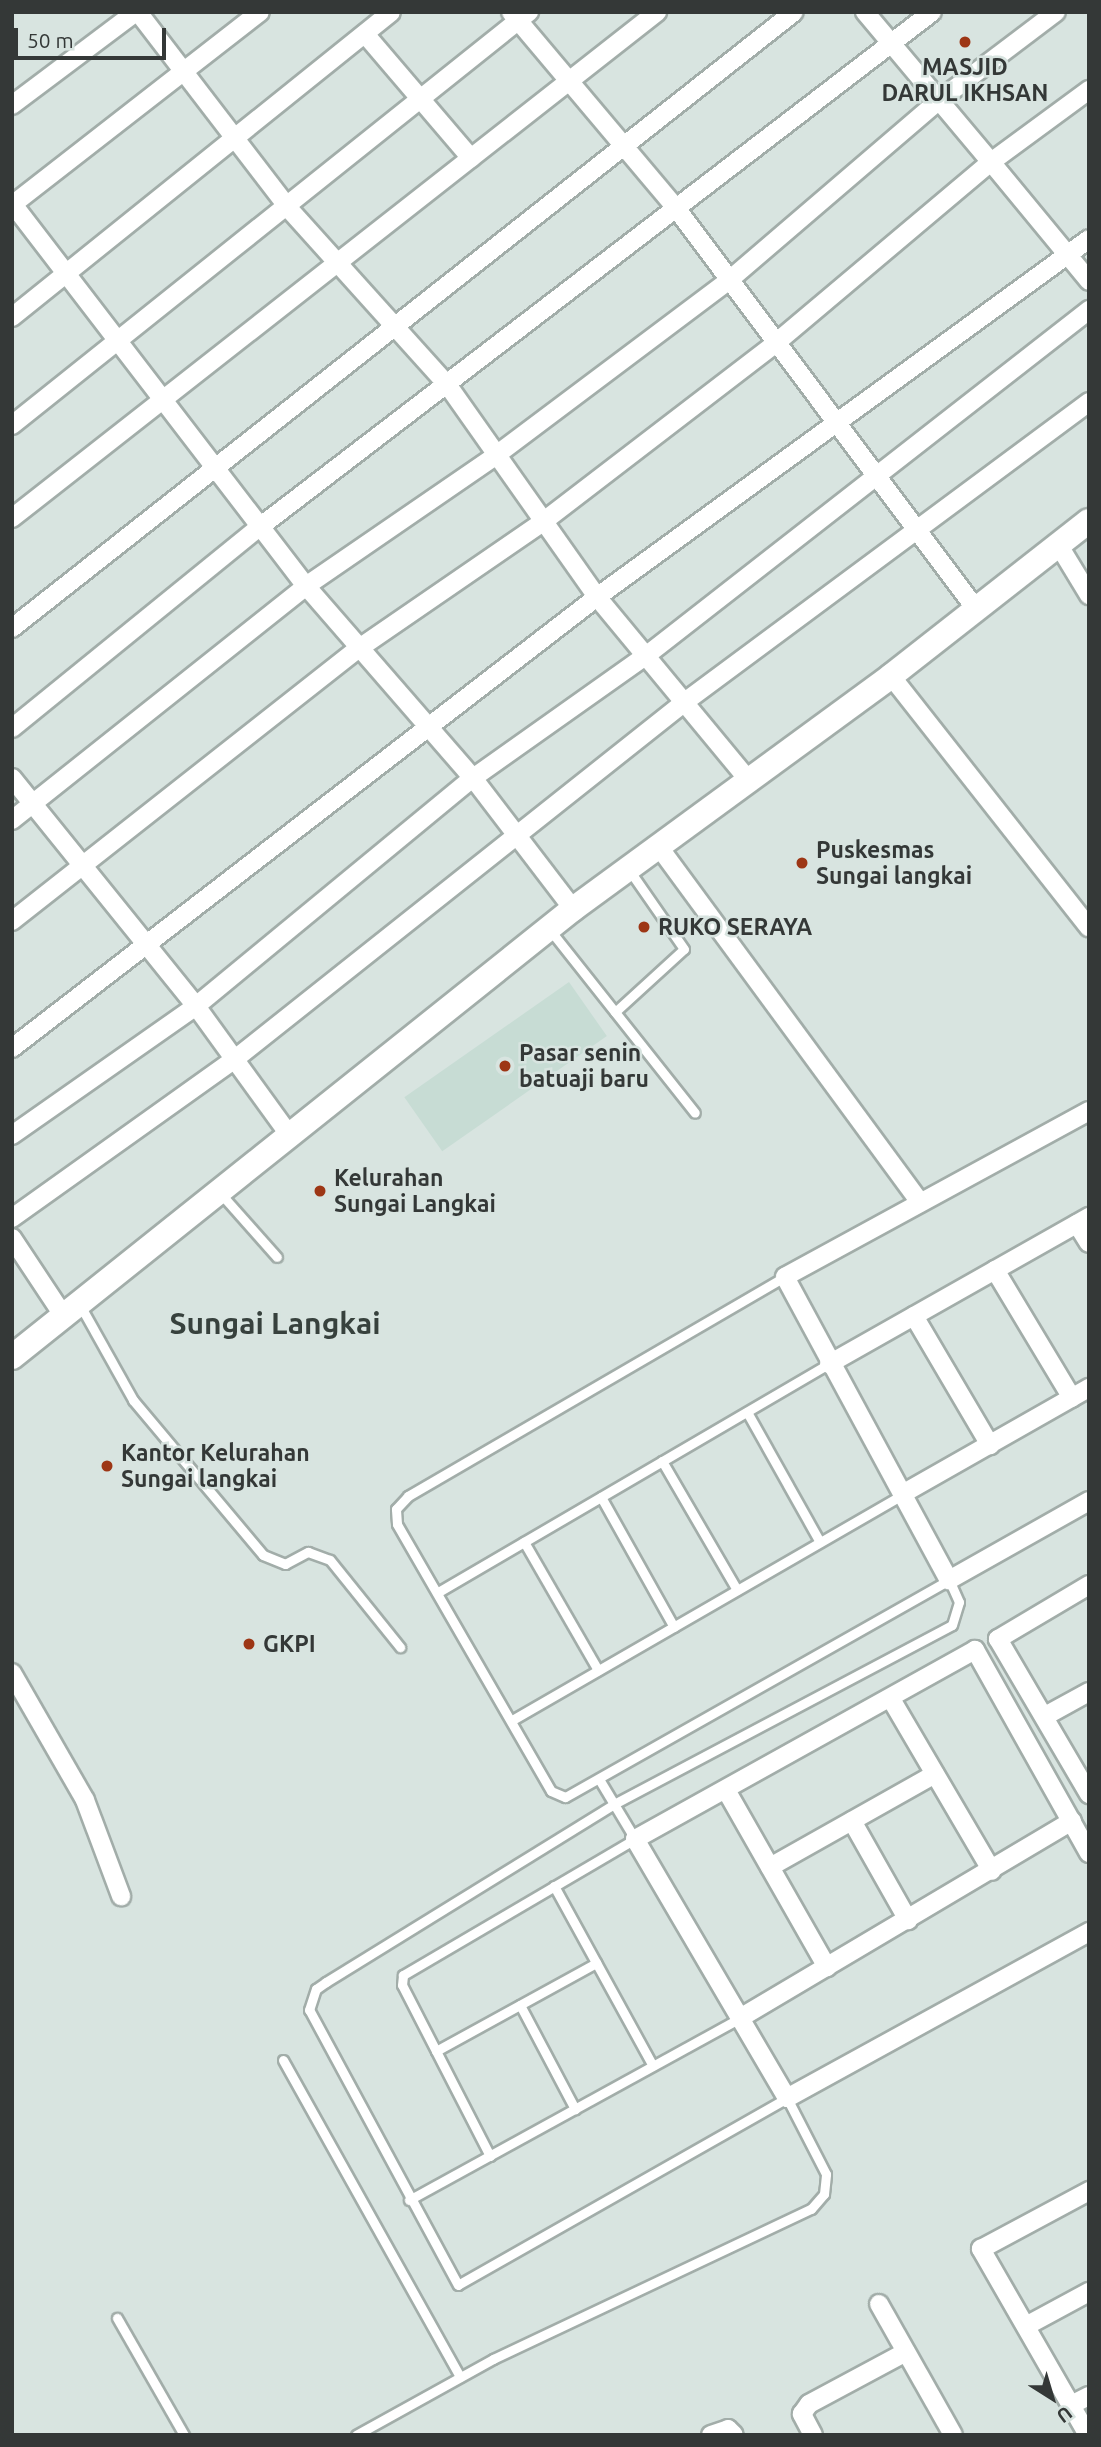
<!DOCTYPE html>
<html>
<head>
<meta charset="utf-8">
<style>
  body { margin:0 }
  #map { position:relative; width:1101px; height:2447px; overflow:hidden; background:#d8e4e0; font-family:Ubuntu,sans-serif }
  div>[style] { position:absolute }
  .built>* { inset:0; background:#c7dcd4; transform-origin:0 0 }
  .roads { filter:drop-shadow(2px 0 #a2ada9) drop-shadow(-2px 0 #a2ada9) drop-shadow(0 2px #a2ada9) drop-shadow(0 -2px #a2ada9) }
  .lane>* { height:9px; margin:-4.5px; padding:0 4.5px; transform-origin:4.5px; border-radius:4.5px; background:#fff }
  .street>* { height:18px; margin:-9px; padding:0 9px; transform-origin:9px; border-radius:9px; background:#fff }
  .secondary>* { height:24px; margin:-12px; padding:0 12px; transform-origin:12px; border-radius:12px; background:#fff }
  .dots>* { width:19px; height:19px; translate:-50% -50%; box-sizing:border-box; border:4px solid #d8e4e0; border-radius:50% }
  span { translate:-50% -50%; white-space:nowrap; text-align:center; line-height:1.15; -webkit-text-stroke:5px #d8e4e0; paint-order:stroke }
  .poi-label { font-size:23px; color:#343837; font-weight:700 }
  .left { translate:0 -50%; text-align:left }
  .district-label { font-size:30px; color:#37413d; font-weight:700 }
  .frame { position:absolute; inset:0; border:14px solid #343837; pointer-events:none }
  .north { position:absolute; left:1017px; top:2363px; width:70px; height:70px; -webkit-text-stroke:5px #d8e4e0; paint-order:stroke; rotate:143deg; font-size:19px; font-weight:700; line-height:28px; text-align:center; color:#343837 }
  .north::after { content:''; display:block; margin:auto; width:24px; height:32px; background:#343837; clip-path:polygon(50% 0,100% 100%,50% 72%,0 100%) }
  .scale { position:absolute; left:14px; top:28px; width:152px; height:32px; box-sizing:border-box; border:4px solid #343837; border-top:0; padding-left:9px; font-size:21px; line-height:24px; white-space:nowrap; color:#343837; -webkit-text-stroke:5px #d8e4e0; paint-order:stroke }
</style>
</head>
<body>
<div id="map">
  <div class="built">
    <i style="left:569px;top:982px;width:66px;height:201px;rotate:55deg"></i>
  </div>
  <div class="roads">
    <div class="lane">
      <i style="left:550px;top:930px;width:233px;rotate:51.6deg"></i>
      <i style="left:615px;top:1012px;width:93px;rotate:-42.4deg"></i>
      <i style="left:684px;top:949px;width:96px;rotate:-124.8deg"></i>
      <i style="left:221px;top:1194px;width:84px;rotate:48.4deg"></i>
      <i style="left:80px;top:1305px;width:109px;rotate:60.8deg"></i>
      <i style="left:133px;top:1400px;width:202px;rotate:50deg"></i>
      <i style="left:263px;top:1555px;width:24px;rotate:22deg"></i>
      <i style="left:285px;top:1564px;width:26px;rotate:-28deg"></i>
      <i style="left:308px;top:1552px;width:23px;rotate:20deg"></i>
      <i style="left:330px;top:1560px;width:112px;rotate:51.2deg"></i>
      <i style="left:747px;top:1412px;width:149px;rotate:60.7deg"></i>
      <i style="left:662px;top:1461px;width:149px;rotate:59.8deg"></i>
      <i style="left:601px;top:1497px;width:149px;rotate:60.7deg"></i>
      <i style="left:524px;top:1542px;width:148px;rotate:60deg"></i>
      <i style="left:440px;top:1591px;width:450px;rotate:-30.3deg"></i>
      <i style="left:514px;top:1719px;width:449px;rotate:-30deg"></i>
      <i style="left:554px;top:1886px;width:205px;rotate:61.2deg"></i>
      <i style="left:520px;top:2005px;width:118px;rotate:62.1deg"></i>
      <i style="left:436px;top:2051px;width:183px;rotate:-28.8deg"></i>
      <i style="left:283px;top:2060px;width:363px;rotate:60.8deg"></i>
      <i style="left:490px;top:2156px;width:192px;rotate:-117.2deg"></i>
      <i style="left:402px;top:1985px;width:10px;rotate:-84deg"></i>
      <i style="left:403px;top:1975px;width:269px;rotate:-30.4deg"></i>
      <i style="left:635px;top:1839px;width:70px;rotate:-121deg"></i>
      <i style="left:409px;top:2200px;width:378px;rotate:-28.8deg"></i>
      <i style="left:117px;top:2318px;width:135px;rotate:60.2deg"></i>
      <i style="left:356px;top:2435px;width:157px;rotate:-29deg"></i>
      <i style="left:493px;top:2359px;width:352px;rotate:-25.3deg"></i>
      <i style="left:811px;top:2209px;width:20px;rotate:-49deg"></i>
      <i style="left:824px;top:2194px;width:20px;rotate:-84deg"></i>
      <i style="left:826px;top:2174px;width:85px;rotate:-117.2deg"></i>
      <i style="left:787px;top:2098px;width:378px;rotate:150.4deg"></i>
      <i style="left:458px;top:2285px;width:313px;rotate:-118.4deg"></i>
      <i style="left:309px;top:2010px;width:22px;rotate:-72deg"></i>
      <i style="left:316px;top:1989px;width:12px;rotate:-35deg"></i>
      <i style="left:326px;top:1982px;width:339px;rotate:-31.7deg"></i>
      <i style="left:614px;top:1804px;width:382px;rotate:-27.9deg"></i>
      <i style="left:952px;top:1625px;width:24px;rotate:-73deg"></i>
      <i style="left:959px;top:1602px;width:24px;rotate:-114deg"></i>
      <i style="left:949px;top:1580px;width:441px;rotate:150.5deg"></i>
      <i style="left:565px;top:1797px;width:15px;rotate:-157deg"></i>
      <i style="left:551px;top:1791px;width:308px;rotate:-120deg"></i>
      <i style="left:397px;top:1524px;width:15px;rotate:-94deg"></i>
      <i style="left:396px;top:1509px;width:18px;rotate:-47deg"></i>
      <i style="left:408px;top:1496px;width:436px;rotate:-30.2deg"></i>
    </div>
    <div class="street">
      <i style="left:138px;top:12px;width:248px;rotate:52.5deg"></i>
      <i style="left:289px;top:209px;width:239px;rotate:48deg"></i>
      <i style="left:449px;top:387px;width:257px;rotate:54.8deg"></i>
      <i style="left:597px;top:597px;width:239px;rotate:50.4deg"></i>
      <i style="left:511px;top:12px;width:256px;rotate:49.9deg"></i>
      <i style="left:676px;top:208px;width:499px;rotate:53.2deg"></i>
      <i style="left:865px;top:12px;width:196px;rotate:50deg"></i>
      <i style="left:991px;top:162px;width:122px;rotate:-36.3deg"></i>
      <i style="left:365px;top:34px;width:163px;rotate:49.5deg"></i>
      <i style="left:12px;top:105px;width:155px;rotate:-36.9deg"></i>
      <i style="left:12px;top:203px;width:483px;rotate:52.5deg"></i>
      <i style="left:306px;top:586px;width:254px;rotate:49deg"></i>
      <i style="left:473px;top:778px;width:165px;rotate:52.6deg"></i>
      <i style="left:12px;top:205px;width:314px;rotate:-37.9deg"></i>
      <i style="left:12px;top:317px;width:486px;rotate:-38.8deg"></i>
      <i style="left:12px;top:425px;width:662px;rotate:-38.62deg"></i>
      <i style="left:12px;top:518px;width:820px;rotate:-38.11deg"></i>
      <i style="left:1058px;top:544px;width:60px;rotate:58.7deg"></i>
      <i style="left:12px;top:628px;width:995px;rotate:-38.23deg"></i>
      <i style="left:891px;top:676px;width:320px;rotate:51.8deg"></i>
      <i style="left:12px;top:728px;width:321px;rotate:-39.1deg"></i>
      <i style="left:261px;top:526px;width:845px;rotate:-37.45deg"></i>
      <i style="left:12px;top:778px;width:293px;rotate:51.1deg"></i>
      <i style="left:196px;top:1006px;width:162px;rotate:54.1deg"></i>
      <i style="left:12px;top:820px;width:376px;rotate:-38.5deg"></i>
      <i style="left:306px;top:586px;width:229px;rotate:-34.5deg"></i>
      <i style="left:495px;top:456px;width:290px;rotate:-36.9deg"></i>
      <i style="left:727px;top:282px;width:277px;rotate:-40.6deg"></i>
      <i style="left:937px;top:102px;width:149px;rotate:-37.1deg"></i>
      <i style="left:659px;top:847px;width:441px;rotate:53.7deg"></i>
      <i style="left:12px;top:921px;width:440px;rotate:-38.2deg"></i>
      <i style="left:358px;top:649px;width:226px;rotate:-34.5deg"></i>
      <i style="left:544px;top:521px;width:294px;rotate:-37.5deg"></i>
      <i style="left:777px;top:342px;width:280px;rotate:-40.1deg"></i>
      <i style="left:991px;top:162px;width:154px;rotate:50.5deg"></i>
      <i style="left:12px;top:1048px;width:739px;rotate:-37.63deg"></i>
      <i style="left:597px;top:597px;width:608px;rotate:-36.04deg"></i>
      <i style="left:1089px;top:1111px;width:346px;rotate:151.4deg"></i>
      <i style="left:785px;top:1277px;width:345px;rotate:61.6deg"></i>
      <i style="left:949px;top:1580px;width:161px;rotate:-29.4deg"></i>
      <i style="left:12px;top:1135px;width:225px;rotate:-35deg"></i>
      <i style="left:196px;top:1006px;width:359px;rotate:-39.5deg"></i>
      <i style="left:473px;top:778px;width:213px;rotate:-35.3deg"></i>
      <i style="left:647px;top:655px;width:561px;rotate:-37.97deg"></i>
      <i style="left:12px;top:1218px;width:274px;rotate:-35.5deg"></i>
      <i style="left:235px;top:1059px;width:576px;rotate:-38.44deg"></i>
      <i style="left:686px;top:701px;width:502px;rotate:-36.57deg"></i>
      <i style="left:1077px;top:1224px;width:22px;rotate:58deg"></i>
      <i style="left:12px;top:1238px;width:96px;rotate:56.5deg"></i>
      <i style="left:995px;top:1270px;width:149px;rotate:59deg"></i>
      <i style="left:914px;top:1316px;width:150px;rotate:59.5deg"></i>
      <i style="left:829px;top:1364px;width:299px;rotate:-29.5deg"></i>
      <i style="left:904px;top:1493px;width:213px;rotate:-29.6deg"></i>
      <i style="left:1089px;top:1585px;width:106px;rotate:149.3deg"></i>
      <i style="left:998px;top:1639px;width:180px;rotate:59.6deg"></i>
      <i style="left:12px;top:1673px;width:146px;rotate:60.1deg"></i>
      <i style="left:85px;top:1800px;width:103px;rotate:69.4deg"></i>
      <i style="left:891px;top:1699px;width:199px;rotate:59.6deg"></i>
      <i style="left:1047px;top:1715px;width:48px;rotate:-28.7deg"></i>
      <i style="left:726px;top:1790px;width:204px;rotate:60.3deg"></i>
      <i style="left:852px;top:1821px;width:114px;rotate:60.5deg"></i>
      <i style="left:1089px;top:1853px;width:233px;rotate:-119.3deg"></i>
      <i style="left:975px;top:1650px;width:389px;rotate:150.9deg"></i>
      <i style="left:635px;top:1839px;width:300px;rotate:59.6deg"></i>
      <i style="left:787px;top:2098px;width:345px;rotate:-28.8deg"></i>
      <i style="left:770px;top:1867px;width:189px;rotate:-29.4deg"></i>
      <i style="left:740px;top:2018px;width:386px;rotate:-30.7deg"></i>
      <i style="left:879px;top:2304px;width:150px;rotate:60.5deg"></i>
      <i style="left:1026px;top:2326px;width:72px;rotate:-28.4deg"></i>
      <i style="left:1071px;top:2405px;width:20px;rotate:-27deg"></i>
      <i style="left:711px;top:2435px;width:18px;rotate:-19deg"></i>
      <i style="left:728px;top:2429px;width:8px;rotate:45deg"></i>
      <i style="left:813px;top:2435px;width:24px;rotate:-118deg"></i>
      <i style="left:802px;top:2414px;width:12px;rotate:-55deg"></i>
      <i style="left:809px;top:2404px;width:110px;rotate:-28.2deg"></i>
      <i style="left:1088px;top:2435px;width:215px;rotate:-119.9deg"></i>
      <i style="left:981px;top:2249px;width:123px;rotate:-28.2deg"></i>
    </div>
    <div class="secondary">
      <i style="left:12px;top:1357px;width:718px;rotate:-38.61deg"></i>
      <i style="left:573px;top:909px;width:394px;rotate:-36.2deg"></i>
      <i style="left:891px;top:676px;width:251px;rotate:-38.1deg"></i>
    </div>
  </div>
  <div class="dots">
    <i style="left:965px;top:42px;background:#9d3615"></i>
    <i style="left:802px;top:863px;background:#9d3615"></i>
    <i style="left:644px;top:927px;background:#9d3615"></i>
    <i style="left:505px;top:1066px;background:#9d3615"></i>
    <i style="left:320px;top:1191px;background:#9d3615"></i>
    <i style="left:107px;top:1466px;background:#9d3615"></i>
    <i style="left:249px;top:1644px;background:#9d3615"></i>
  </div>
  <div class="poi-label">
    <span style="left:965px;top:80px">MASJID<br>DARUL IKHSAN</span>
    <span class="left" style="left:816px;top:863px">Puskesmas<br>Sungai langkai</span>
    <span class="left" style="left:658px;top:927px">RUKO SERAYA</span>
    <span class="left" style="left:519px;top:1066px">Pasar senin<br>batuaji baru</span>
    <span class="left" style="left:334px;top:1191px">Kelurahan<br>Sungai Langkai</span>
    <span class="left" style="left:121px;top:1466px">Kantor Kelurahan<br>Sungai langkai</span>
    <span class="left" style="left:263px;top:1644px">GKPI</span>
  </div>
  <div class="district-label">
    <span style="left:275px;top:1323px">Sungai Langkai</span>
  </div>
  <div class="frame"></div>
  <div class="north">U</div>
  <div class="scale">50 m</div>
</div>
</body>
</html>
